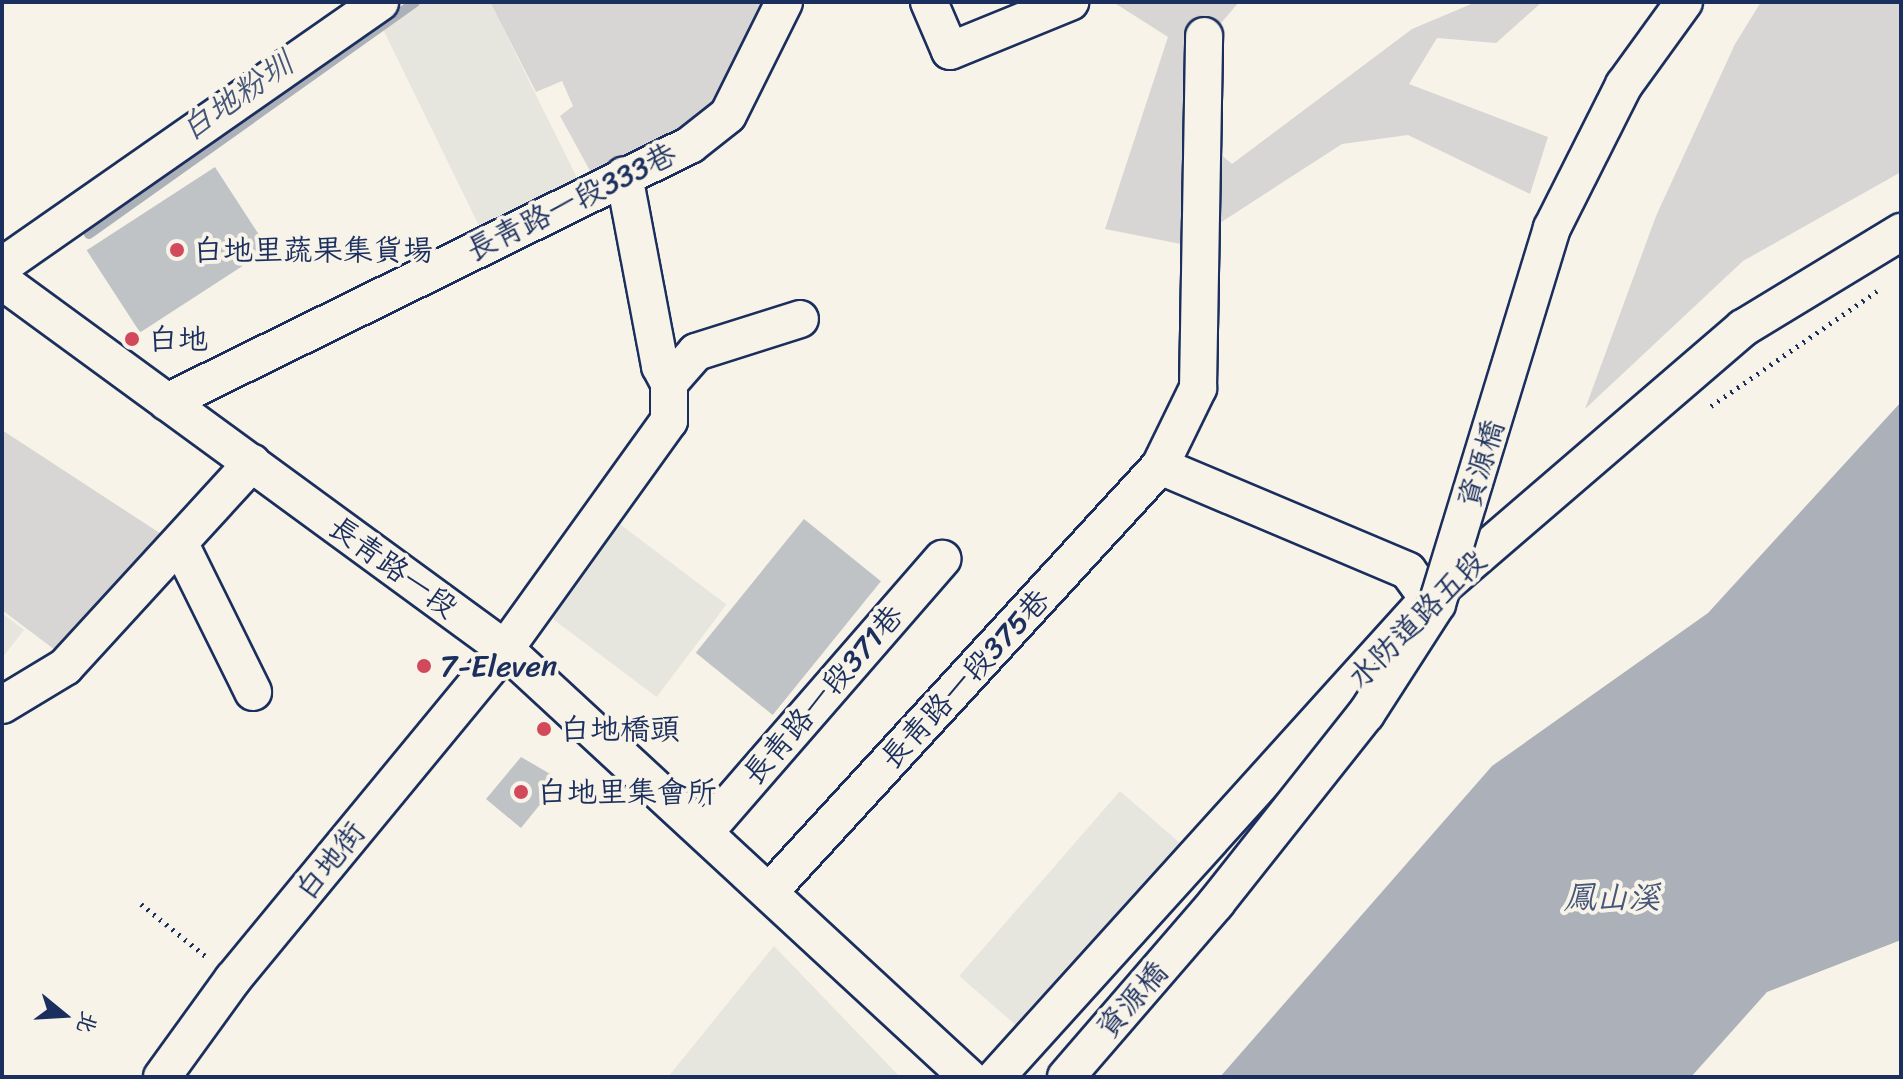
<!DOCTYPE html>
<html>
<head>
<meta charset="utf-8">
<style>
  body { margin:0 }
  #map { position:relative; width:1903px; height:1079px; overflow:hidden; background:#f7f3e8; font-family:Sriracha,"LXGW WenKai TC",sans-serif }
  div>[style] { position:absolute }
  .built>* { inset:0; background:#e6e5de; transform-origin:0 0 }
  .green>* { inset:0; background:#d7d6d4 }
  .water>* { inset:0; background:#acb0b9 }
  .stream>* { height:10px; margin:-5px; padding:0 5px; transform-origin:5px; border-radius:5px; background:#acb0b9 }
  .building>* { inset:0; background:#c0c3c5; transform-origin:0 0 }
  .path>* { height:5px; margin-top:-2.5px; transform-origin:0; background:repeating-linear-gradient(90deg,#1b2f5e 0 2px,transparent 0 8px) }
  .roads { filter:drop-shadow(2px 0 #1b2f5e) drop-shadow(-2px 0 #1b2f5e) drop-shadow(0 2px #1b2f5e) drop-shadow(0 -2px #1b2f5e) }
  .minor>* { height:36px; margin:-18px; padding:0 18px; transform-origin:18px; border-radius:18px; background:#f7f3e8 }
  .bridges { filter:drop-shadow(2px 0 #1b2f5e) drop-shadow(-2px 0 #1b2f5e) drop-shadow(0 2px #1b2f5e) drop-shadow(0 -2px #1b2f5e) }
  .minor-bridge>* { height:36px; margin:-18px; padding:0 18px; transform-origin:18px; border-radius:18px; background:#f7f3e8 }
  .dots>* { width:22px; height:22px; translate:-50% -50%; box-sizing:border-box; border:4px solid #f7f3e8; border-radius:50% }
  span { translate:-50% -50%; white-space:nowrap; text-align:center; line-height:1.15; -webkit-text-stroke:8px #f7f3e8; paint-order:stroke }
  .street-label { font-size:30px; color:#1b2f5e }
  .poi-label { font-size:30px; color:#1b2f5e }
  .left { translate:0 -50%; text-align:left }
  .water-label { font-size:32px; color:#465679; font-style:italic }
  .frame { position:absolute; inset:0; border:4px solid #1b2f5e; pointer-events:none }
  .north { position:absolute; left:24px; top:975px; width:80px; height:80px; -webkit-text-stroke:6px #f7f3e8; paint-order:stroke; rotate:108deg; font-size:22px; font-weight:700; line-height:32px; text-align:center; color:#1b2f5e }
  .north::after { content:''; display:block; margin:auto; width:28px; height:36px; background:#1b2f5e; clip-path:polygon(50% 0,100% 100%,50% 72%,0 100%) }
</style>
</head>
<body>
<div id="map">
  <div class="built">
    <i style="clip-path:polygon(419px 2px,490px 2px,580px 184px,486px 240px,378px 19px)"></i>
    <i style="left:617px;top:522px;width:137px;height:116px;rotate:37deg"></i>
    <i style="clip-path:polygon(2px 613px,24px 630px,2px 658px)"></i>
    <i style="left:1120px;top:791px;width:84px;height:245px;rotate:41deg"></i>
    <i style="clip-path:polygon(774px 946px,900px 1077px,668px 1077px)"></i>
  </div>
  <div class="green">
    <i style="clip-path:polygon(490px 2px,765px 2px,706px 129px,600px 189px,560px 116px,573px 106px,562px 81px,536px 92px)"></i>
    <i style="clip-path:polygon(1113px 2px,1239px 2px,1216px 29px,1205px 141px,1232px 164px,1412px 29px,1476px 2px,1542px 2px,1496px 43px,1437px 38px,1409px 84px,1548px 137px,1530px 194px,1408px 135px,1342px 144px,1186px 245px,1105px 229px,1168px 37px)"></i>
    <i style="clip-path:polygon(1761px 2px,1901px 2px,1901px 172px,1743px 261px,1585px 409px,1656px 216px,1735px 44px)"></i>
    <i style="clip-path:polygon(2px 430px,178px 545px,71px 662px,2px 610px)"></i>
  </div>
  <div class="water">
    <i style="clip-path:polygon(1901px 402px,1901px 940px,1767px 992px,1691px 1077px,1220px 1077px,1492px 766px,1708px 613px)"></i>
  </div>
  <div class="stream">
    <i style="left:89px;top:234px;width:400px;rotate:-35.4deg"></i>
  </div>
  <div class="building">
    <i style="left:215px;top:167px;width:98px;height:153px;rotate:57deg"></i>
    <i style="left:804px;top:519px;width:99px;height:172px;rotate:39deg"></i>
    <i style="clip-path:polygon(521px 757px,552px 775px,548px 780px,555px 786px,521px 828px,486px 799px)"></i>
  </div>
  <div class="path">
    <i style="left:1711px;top:406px;width:202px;rotate:-34.7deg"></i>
    <i style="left:141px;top:904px;width:86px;rotate:38.9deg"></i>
  </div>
  <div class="roads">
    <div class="minor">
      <i style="left:929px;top:2px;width:53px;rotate:66.8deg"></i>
      <i style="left:950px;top:51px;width:130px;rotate:-22.2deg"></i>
      <i style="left:2px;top:266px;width:461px;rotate:-34.9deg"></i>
      <i style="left:2px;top:281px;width:623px;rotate:36.19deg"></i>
      <i style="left:505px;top:649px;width:631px;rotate:42.75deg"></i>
      <i style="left:669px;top:383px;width:41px;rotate:-48.9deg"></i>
      <i style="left:696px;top:352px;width:109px;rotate:-17.6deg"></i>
      <i style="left:167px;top:402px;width:583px;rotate:-26.17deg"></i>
      <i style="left:690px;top:145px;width:48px;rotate:-38.3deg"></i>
      <i style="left:728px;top:115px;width:126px;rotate:-63.6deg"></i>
      <i style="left:1160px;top:466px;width:87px;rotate:-64deg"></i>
      <i style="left:1198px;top:388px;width:352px;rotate:-89deg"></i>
      <i style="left:180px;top:544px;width:165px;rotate:63.7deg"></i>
      <i style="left:2px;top:705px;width:74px;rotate:-31.1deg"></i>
      <i style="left:65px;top:667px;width:277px;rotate:-47.5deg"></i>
      <i style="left:705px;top:832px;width:362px;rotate:-49deg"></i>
      <i style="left:769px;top:892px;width:578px;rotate:-47.45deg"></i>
      <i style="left:1160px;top:466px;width:269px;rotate:22.9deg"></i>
      <i style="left:1408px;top:571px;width:34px;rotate:54deg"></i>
      <i style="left:162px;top:1077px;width:121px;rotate:-54.1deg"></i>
      <i style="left:233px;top:979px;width:428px;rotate:-50.5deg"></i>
      <i style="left:505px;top:649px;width:281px;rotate:-54.3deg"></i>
      <i style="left:669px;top:421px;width:38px;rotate:-90deg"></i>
      <i style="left:669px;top:383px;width:19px;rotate:-118deg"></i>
      <i style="left:660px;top:366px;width:194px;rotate:-100.7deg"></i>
      <i style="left:996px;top:1077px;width:644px;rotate:-47.89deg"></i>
      <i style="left:1428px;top:599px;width:416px;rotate:-40.7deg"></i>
      <i style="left:1743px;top:328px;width:185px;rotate:-31.3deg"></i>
    </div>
  </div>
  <div class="bridges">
    <div class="minor-bridge">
      <i style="left:1066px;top:1077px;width:230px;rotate:-49.2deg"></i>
      <i style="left:1216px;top:903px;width:241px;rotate:-51.6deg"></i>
      <i style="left:1366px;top:714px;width:131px;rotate:-57.2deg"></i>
      <i style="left:1437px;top:604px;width:393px;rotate:-73deg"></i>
      <i style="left:1552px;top:228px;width:160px;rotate:-63.3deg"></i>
      <i style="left:1624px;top:85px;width:102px;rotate:-54.1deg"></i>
    </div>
  </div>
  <div class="dots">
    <i style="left:177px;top:250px;background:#d1495b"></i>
    <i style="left:132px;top:339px;background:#d1495b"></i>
    <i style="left:424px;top:666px;background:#d1495b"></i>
    <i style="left:544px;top:729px;background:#d1495b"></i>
    <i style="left:521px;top:792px;background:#d1495b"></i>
  </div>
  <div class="street-label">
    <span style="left:571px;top:202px;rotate:-26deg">長青路一段333巷</span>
    <span style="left:1481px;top:464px;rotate:-73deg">資源橋</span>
    <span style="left:393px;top:567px;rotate:36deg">長青路一段</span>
    <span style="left:1417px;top:619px;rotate:-45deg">水防道路五段</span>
    <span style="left:965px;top:679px;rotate:-47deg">長青路一段375巷</span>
    <span style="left:823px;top:695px;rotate:-49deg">長青路一段371巷</span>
    <span style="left:330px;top:861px;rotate:-51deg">白地街</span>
    <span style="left:1132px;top:1000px;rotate:-49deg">資源橋</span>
  </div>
  <div class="poi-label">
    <span class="left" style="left:193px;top:250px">白地里蔬果集貨場</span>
    <span class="left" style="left:148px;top:339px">白地</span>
    <span class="left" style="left:440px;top:666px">7-Eleven</span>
    <span class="left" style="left:560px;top:729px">白地橋頭</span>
    <span class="left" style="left:537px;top:792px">白地里集會所</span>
  </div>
  <div class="water-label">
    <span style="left:237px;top:97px;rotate:-35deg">白地粉圳</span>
    <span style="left:1612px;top:898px">鳳山溪</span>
  </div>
  <div class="frame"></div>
  <div class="north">北</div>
</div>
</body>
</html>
